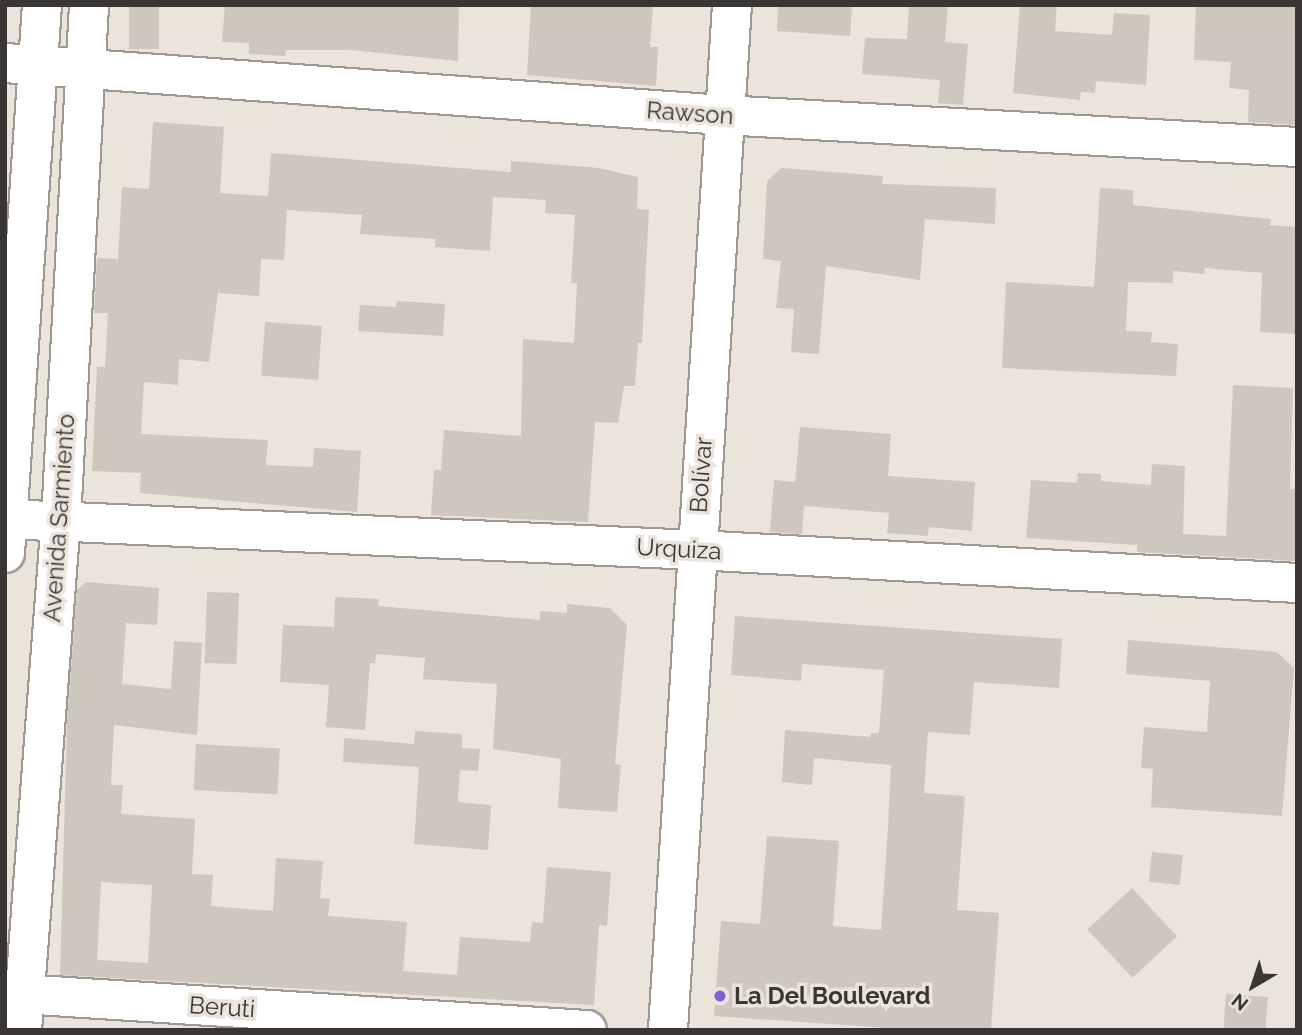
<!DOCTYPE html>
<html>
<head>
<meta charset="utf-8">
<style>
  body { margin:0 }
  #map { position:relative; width:1302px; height:1035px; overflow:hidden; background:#ebe4db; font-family:Raleway,sans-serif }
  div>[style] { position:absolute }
  .building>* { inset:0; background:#cec7be; transform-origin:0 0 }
  .roads { filter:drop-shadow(2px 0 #a09991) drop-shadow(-2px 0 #a09991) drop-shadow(0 2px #a09991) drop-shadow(0 -2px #a09991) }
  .minor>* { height:38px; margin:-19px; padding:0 19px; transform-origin:19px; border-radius:19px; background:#fff }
  .major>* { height:38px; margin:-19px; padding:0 19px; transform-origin:19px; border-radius:19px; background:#fff }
  .dots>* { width:19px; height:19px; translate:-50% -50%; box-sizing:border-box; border:4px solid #ebe4db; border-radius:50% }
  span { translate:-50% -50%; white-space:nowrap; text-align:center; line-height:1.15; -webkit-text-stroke:7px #ebe4db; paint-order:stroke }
  .street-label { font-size:24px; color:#393633 }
  .poi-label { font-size:24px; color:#393633; font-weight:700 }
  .left { translate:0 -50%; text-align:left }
  .frame { position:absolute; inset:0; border:7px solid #393633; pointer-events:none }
  .north { position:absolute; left:1218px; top:951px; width:70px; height:70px; -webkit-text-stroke:5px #ebe4db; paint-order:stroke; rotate:219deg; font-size:19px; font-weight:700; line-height:28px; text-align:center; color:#393633 }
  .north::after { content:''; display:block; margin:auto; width:24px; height:32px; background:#393633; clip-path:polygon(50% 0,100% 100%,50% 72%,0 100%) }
</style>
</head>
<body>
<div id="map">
  <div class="building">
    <i style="left:129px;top:5px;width:30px;height:44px"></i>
    <i style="clip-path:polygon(225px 5px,459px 5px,458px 61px,350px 50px,286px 50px,285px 56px,249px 54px,249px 43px,222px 42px)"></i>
    <i style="clip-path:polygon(531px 5px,653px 5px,650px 47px,658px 47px,656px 86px,527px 75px)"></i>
    <i style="clip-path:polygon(778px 5px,852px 5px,850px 36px,777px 31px)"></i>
    <i style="clip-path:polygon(909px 5px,948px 5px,945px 42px,968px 44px,963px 105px,938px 103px,940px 80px,862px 74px,865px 38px,907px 39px)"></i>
    <i style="clip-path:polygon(1020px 5px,1057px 5px,1055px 31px,1112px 35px,1114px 13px,1150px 15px,1146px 85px,1096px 81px,1095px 93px,1081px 92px,1080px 100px,1013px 93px)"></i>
    <i style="clip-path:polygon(1196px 5px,1297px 5px,1297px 125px,1248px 122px,1249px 90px,1229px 88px,1231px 62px,1194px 60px)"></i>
    <i style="clip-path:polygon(153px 122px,224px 127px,220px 193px,268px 196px,271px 153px,511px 172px,511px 161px,599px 168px,638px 177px,637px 209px,649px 210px,642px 343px,638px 343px,635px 386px,624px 386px,618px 423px,595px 422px,588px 522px,431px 515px,434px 470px,441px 470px,444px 430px,521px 436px,523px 339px,574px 343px,577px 283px,571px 283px,575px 215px,545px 213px,546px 200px,493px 197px,490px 251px,435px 247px,436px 239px,360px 234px,362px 215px,287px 210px,284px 260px,261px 259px,259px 296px,218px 293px,209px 362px,179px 359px,178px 385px,144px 382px,141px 434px,268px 440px,266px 465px,313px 467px,314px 448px,361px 451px,357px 512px,140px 493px,141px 473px,92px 471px,97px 367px,105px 367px,108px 313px,94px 313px,97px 258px,118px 259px,122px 187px,149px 189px)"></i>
    <i style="clip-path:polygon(781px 168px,883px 176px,882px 184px,996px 188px,995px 224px,925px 219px,920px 280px,826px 266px,819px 354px,791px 352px,794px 309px,776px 308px,781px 261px,763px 259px,767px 181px)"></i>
    <i style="clip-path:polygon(1100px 188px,1133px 190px,1133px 205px,1271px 219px,1270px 225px,1297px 227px,1297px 334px,1260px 332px,1262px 273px,1205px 268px,1204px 274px,1173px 271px,1173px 283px,1128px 282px,1126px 331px,1152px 332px,1151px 342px,1178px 344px,1176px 376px,1002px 368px,1006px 282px,1094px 287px)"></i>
    <i style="clip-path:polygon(397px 301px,445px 304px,443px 336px,358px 331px,360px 305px,396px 307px)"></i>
    <i style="left:265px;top:322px;width:57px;height:54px;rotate:4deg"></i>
    <i style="clip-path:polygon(1233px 385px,1293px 388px,1290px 489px,1297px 489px,1297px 561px,1137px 552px,1137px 545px,1026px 538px,1031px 480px,1077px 483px,1078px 473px,1101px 474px,1101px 481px,1151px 485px,1152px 464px,1185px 466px,1183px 534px,1226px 536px)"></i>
    <i style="clip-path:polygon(800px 427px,891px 434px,888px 476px,975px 482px,972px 531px,929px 527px,928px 536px,887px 533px,889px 513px,804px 506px,802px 534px,770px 532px,774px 480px,795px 482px)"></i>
    <i style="clip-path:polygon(evenodd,86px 582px,159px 588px,157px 625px,126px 623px,122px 684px,171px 689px,174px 641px,202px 643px,197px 735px,114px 725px,111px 785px,123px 785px,121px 814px,195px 819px,192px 874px,213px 875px,211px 906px,273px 911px,276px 858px,323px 861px,320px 898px,330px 899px,328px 916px,407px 922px,403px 971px,457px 975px,460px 937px,530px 942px,532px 922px,543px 923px,547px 867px,611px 872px,607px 926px,599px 925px,594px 1005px,60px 975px,67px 722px,77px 590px,86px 582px,101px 882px,152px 885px,148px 963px,97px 960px,101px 882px)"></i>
    <i style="left:207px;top:592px;width:32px;height:71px;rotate:2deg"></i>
    <i style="clip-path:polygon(335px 597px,379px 599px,378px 606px,540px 620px,540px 611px,567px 613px,567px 604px,610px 608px,627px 625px,615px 764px,621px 765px,617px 812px,558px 808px,561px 759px,493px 749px,497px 684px,423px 679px,425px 658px,376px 654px,375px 663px,370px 663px,365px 730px,326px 727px,329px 685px,280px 682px,283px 625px,334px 627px)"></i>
    <i style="clip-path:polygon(735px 616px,1062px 639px,1059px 688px,974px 682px,970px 735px,928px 732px,924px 793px,965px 796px,957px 910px,999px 913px,991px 1030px,915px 1030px,714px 1016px,721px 921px,760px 924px,767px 836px,839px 841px,833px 926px,881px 930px,888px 827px,891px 765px,814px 758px,812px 785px,782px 782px,785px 730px,870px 737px,871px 733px,879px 733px,884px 670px,802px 664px,801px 681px,731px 675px)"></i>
    <i style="clip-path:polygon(1128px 640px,1277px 652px,1294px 668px,1282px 816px,1151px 807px,1153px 769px,1141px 768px,1144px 727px,1207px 732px,1210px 681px,1126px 674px)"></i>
    <i style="clip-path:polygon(415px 731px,462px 734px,462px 748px,480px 749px,478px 771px,460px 770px,458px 802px,491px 805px,488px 850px,414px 844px,419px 767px,343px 762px,344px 738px,414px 744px)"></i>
    <i style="left:196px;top:744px;width:84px;height:46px;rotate:3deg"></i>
    <i style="left:1152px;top:852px;width:31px;height:30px;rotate:6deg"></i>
    <i style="left:1132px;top:888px;width:66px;height:61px;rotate:47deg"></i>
    <i style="left:1226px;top:994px;width:42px;height:36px;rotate:4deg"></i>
  </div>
  <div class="roads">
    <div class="minor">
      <i style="left:5px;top:63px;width:720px;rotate:4.14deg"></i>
      <i style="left:723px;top:115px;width:575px;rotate:3.19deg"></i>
      <i style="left:5px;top:519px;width:692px;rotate:2.57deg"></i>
      <i style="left:696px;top:550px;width:602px;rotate:3.14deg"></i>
      <i style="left:5px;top:993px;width:583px;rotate:3.64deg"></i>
      <i style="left:668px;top:1030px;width:1027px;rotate:-86.43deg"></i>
    </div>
    <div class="major">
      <i style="left:5px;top:553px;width:549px;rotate:-86.14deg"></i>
      <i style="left:22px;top:1030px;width:512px;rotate:-85.64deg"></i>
      <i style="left:61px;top:519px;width:515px;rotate:-86.88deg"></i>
    </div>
  </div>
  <div class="dots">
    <i style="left:720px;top:996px;background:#845fda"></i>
  </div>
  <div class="street-label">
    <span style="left:690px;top:113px;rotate:4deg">Rawson</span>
    <span style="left:701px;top:475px;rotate:-86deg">Bolívar</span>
    <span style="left:59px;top:518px;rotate:-86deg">Avenida Sarmiento</span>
    <span style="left:679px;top:549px;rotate:3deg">Urquiza</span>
    <span style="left:222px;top:1007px;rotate:4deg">Beruti</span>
  </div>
  <div class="poi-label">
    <span class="left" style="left:734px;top:996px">La Del Boulevard</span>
  </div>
  <div class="frame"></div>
  <div class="north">N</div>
</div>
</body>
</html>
